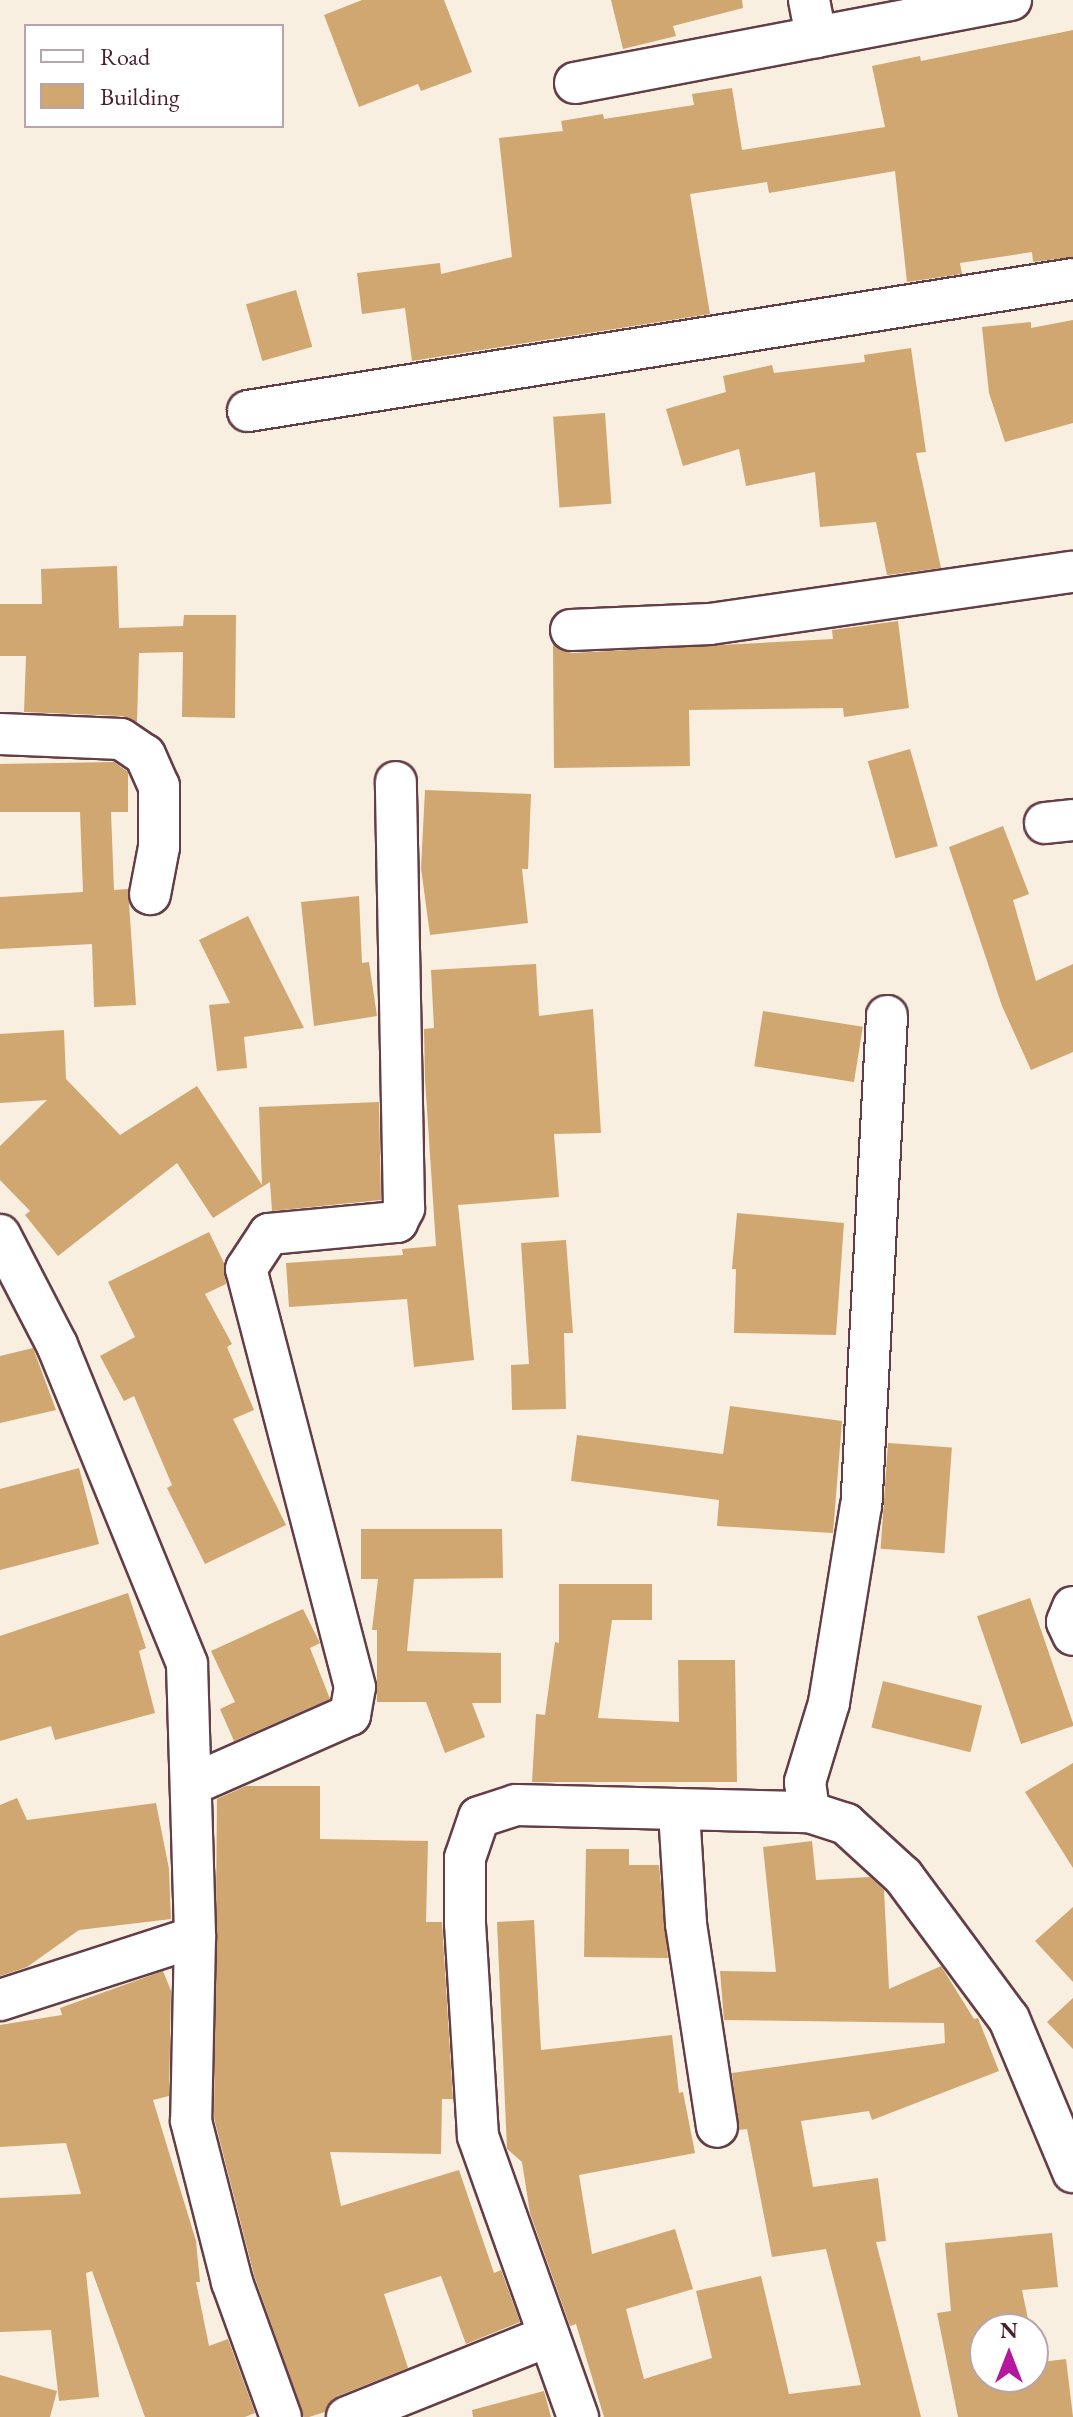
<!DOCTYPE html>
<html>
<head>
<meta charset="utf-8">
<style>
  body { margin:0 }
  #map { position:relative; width:1073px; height:2417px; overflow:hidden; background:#f8efe0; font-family:"EB Garamond",serif }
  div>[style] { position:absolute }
  .building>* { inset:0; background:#d0a671; transform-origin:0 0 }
  .roads { filter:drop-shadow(2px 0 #643e46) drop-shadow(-2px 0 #643e46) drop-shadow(0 2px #643e46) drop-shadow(0 -2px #643e46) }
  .minor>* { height:40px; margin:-20px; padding:0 20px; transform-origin:20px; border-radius:20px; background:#fff }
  span { translate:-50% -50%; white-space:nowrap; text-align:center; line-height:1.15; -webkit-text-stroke:8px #fff; paint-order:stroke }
  .legend { position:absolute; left:24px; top:24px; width:260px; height:104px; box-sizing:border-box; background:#fff; border:2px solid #b7a5aa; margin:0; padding:10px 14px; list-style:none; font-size:24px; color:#4a1f2b }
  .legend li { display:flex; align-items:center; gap:16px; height:40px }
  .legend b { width:40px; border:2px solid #b7a5aa }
  .north { position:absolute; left:969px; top:2313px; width:80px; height:80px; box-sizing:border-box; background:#fff; border:2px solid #b7a5aa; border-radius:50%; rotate:0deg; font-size:22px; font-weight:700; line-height:32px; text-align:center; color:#4a1f2b }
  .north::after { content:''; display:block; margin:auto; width:28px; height:36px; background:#b5179e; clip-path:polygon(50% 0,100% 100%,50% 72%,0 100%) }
</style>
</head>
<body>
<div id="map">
  <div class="building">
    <i style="clip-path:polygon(362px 0,444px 0,472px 72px,421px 91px,418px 84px,359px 107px,324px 15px)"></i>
    <i style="clip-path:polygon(611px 0,742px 0,743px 8px,673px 26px,676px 36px,623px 49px)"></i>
    <i style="clip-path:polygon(1073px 30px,1073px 257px,1033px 262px,1032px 252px,960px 263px,962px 274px,907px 282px,895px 171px,769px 193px,767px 182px,690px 194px,710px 314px,412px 361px,405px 308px,362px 314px,357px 273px,440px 263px,441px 274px,512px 257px,499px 138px,563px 131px,561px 121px,603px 114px,604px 119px,694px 105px,692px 94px,732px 88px,742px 150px,885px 127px,872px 66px,920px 56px,921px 61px)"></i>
    <i style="left:296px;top:290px;width:59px;height:52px;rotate:74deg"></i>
    <i style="clip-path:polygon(1073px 320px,1073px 423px,1005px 442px,989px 393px,982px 327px,1031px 322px,1031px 328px)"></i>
    <i style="clip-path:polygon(911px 348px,926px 452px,916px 453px,941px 568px,887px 575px,876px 522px,820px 527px,815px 472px,746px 486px,739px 449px,683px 466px,666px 409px,726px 392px,723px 376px,772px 365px,774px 373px,865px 362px,864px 355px)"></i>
    <i style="left:605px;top:413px;width:91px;height:52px;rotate:86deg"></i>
    <i style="clip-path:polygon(117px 566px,119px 628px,183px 626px,184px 615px,236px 615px,235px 718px,182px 717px,183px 652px,139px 653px,137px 722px,122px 716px,24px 712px,26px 656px,0 656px,0 604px,42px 604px,41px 569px)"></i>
    <i style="clip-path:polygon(898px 621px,909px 708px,844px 717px,843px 708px,689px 710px,690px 766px,554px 768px,553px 644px,572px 653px,833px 639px,832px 630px)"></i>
    <i style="left:910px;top:749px;width:101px;height:44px;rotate:74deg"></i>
    <i style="clip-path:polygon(114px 762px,128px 772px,128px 812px,111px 812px,114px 890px,128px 889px,136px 1005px,94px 1007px,92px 944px,0 949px,0 897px,83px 892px,80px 812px,0 812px,0 764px)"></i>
    <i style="clip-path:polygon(425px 790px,531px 794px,528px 869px,522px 869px,528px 923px,430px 935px,421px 868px)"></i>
    <i style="clip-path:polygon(1003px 826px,1029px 894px,1013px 900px,1036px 981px,1073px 964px,1073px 1052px,1031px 1070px,1002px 1006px,949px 847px)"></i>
    <i style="clip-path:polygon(359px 896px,362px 963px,369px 962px,377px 1016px,314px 1026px,301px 902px)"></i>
    <i style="clip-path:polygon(248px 916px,304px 1028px,244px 1037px,247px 1068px,217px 1071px,209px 1005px,230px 1003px,199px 940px)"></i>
    <i style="clip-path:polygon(536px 964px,539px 1016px,593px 1009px,601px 1133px,554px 1134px,559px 1197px,458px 1205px,474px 1360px,414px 1367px,407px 1299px,289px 1307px,286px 1263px,403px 1255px,402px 1249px,436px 1246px,425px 1079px,424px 1029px,434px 1028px,431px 970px)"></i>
    <i style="left:763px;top:1011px;width:101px;height:56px;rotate:9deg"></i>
    <i style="clip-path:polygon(64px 1030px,66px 1079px,120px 1135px,197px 1086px,262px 1185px,259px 1107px,379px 1102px,381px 1200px,272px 1211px,270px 1182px,213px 1218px,177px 1163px,58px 1256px,25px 1215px,30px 1211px,0 1180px,0 1146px,47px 1100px,0 1103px,0 1034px)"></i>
    <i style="clip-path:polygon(737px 1213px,844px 1223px,836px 1335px,734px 1333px,736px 1269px,732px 1269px)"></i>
    <i style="clip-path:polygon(209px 1232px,224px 1263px,226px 1284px,205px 1294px,232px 1344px,227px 1347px,254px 1410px,233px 1419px,286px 1525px,205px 1564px,167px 1488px,172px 1485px,134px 1396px,124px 1401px,100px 1356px,135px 1337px,108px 1282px)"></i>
    <i style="clip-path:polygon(566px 1240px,573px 1333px,564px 1333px,566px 1409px,512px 1410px,511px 1365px,529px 1364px,521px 1243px)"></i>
    <i style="clip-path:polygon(33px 1348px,56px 1410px,0 1423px,0 1356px)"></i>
    <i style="clip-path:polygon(730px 1406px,842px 1421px,833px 1533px,717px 1526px,719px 1500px,571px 1481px,577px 1435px,723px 1454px)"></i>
    <i style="left:888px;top:1443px;width:64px;height:106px;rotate:4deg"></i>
    <i style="clip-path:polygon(79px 1468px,99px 1544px,0 1570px,0 1489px)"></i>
    <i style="clip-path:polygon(361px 1529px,502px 1529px,503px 1578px,414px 1579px,407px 1651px,501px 1653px,501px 1703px,472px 1703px,485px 1737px,445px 1753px,426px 1702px,377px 1702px,377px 1630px,372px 1630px,378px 1579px,361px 1579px)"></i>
    <i style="clip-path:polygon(559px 1584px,652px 1584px,652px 1620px,612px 1620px,598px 1718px,679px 1722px,678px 1660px,735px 1660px,737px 1782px,532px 1782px,536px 1714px,545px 1715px,555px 1642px,559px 1643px)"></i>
    <i style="clip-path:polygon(128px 1593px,146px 1648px,139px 1651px,155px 1713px,55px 1740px,51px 1726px,0 1741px,0 1636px)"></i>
    <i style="left:1030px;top:1598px;width:135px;height:56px;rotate:71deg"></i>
    <i style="clip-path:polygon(303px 1609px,320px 1643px,310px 1648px,330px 1699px,234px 1741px,220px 1709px,235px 1702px,211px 1651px)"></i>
    <i style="left:883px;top:1681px;width:102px;height:48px;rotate:14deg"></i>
    <i style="clip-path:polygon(1073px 1763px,1073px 1868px,1025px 1792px)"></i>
    <i style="clip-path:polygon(246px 1786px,320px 1786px,320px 1839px,428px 1841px,426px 1922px,442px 1922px,453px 2099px,442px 2099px,441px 2154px,330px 2152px,341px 2206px,459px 2170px,494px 2273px,501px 2270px,520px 2322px,466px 2344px,441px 2276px,384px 2294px,408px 2368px,338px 2396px,325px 2412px,309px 2417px,304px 2417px,254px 2275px,214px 2118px,217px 1799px)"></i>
    <i style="clip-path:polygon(17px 1798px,27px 1820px,156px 1803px,169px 1869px,171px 1919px,79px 1930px,27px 1967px,0 1976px,0 1805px)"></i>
    <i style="clip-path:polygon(812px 1841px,816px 1880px,870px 1877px,884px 1890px,889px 1989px,941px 1966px,974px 2019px,978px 2018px,999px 2071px,872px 2120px,869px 2111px,801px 2121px,813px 2187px,878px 2178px,886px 2241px,876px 2242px,921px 2417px,604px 2417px,576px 2324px,570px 2326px,530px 2213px,522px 2162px,507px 2149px,497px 1922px,534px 1920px,541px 2050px,672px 2035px,679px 2093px,683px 2092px,695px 2153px,579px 2175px,592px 2254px,675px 2229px,693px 2289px,626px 2309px,644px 2379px,712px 2358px,696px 2291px,761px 2276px,789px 2394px,861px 2385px,826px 2249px,772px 2257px,747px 2129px,739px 2130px,732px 2073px,945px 2043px,944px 2023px,724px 2020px,720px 1971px,776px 1972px,763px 1847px)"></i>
    <i style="clip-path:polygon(586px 1849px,629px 1849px,629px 1865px,659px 1865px,668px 1958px,584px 1957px)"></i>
    <i style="clip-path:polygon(1073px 1907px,1073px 1982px,1035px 1941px)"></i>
    <i style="clip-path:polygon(163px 1971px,171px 1991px,169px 2096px,153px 2100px,196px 2241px,200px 2282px,196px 2282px,209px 2346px,228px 2339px,255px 2413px,245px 2417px,145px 2417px,92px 2271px,86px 2273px,99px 2397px,59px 2401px,51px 2330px,0 2332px,0 2198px,81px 2194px,66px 2143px,0 2147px,0 2025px,62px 2015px,60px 2008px)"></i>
    <i style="clip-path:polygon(1073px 1998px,1073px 2049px,1047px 2022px)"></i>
    <i style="clip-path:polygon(1052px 2233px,1058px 2287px,1022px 2290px,1030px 2329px,985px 2329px,985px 2377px,1033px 2377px,1033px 2363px,1066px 2359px,1073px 2417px,958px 2417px,937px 2313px,951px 2311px,945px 2243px)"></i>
    <i style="clip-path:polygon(0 2375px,57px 2391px,50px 2417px,0 2417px)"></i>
    <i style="clip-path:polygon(544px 2391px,551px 2417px,473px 2417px,472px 2410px)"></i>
  </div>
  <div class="roads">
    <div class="minor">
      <i style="left:809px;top:0;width:38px;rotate:79deg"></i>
      <i style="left:575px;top:83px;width:444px;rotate:-10.8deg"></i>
      <i style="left:248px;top:411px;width:835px;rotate:-9.09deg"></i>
      <i style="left:571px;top:630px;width:139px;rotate:-2.5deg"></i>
      <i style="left:710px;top:624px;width:367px;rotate:-8.2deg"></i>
      <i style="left:0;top:734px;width:121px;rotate:2.4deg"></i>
      <i style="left:121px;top:739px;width:29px;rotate:34deg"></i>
      <i style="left:145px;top:755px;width:34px;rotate:66deg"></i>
      <i style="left:159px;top:786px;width:61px;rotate:90deg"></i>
      <i style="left:159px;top:847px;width:48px;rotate:100.8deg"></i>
      <i style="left:1045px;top:823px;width:28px;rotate:-6deg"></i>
      <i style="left:887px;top:1016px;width:490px;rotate:93deg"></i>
      <i style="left:861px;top:1505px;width:201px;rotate:99.2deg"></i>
      <i style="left:829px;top:1703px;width:83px;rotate:106.9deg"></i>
      <i style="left:805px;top:1782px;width:30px;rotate:82deg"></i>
      <i style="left:809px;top:1812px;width:39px;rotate:18deg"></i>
      <i style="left:846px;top:1824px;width:77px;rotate:42.4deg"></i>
      <i style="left:903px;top:1876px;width:178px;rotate:53.5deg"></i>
      <i style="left:1009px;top:2019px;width:166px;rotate:67.3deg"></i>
      <i style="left:0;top:1235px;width:124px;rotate:62.6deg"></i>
      <i style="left:57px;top:1345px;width:344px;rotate:67.8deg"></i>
      <i style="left:187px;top:1664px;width:273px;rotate:88.3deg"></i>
      <i style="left:195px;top:1937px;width:184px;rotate:91.2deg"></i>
      <i style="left:191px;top:2121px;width:166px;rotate:75.7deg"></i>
      <i style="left:232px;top:2282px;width:144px;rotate:70.1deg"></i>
      <i style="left:1073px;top:1607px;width:16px;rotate:112deg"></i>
      <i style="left:1067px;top:1622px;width:14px;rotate:65deg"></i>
      <i style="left:191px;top:1785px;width:174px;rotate:-23.8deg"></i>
      <i style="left:350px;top:1715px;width:28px;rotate:-80deg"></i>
      <i style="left:355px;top:1687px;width:432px;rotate:-104.6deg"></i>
      <i style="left:246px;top:1269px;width:42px;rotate:-56.7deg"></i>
      <i style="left:269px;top:1234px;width:129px;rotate:-5.4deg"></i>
      <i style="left:397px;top:1222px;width:16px;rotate:-63deg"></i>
      <i style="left:404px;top:1208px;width:426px;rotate:-91.1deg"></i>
      <i style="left:679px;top:1812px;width:112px;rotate:86.4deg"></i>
      <i style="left:686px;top:1924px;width:205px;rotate:81.3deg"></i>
      <i style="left:0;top:2000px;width:205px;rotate:-17.9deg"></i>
      <i style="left:347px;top:2417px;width:217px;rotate:-21.9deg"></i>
      <i style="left:578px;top:2417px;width:298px;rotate:-109.6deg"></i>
      <i style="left:478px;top:2136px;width:213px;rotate:-93.5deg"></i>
      <i style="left:465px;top:1923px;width:65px;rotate:-90deg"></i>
      <i style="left:465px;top:1858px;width:43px;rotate:-71.1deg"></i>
      <i style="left:479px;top:1817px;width:39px;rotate:-18deg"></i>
      <i style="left:516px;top:1805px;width:293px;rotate:1.4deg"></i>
    </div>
  </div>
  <ul class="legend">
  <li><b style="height:10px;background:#fff"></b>Road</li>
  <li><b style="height:22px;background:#d0a671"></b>Building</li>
  </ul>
  <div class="north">N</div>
</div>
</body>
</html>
